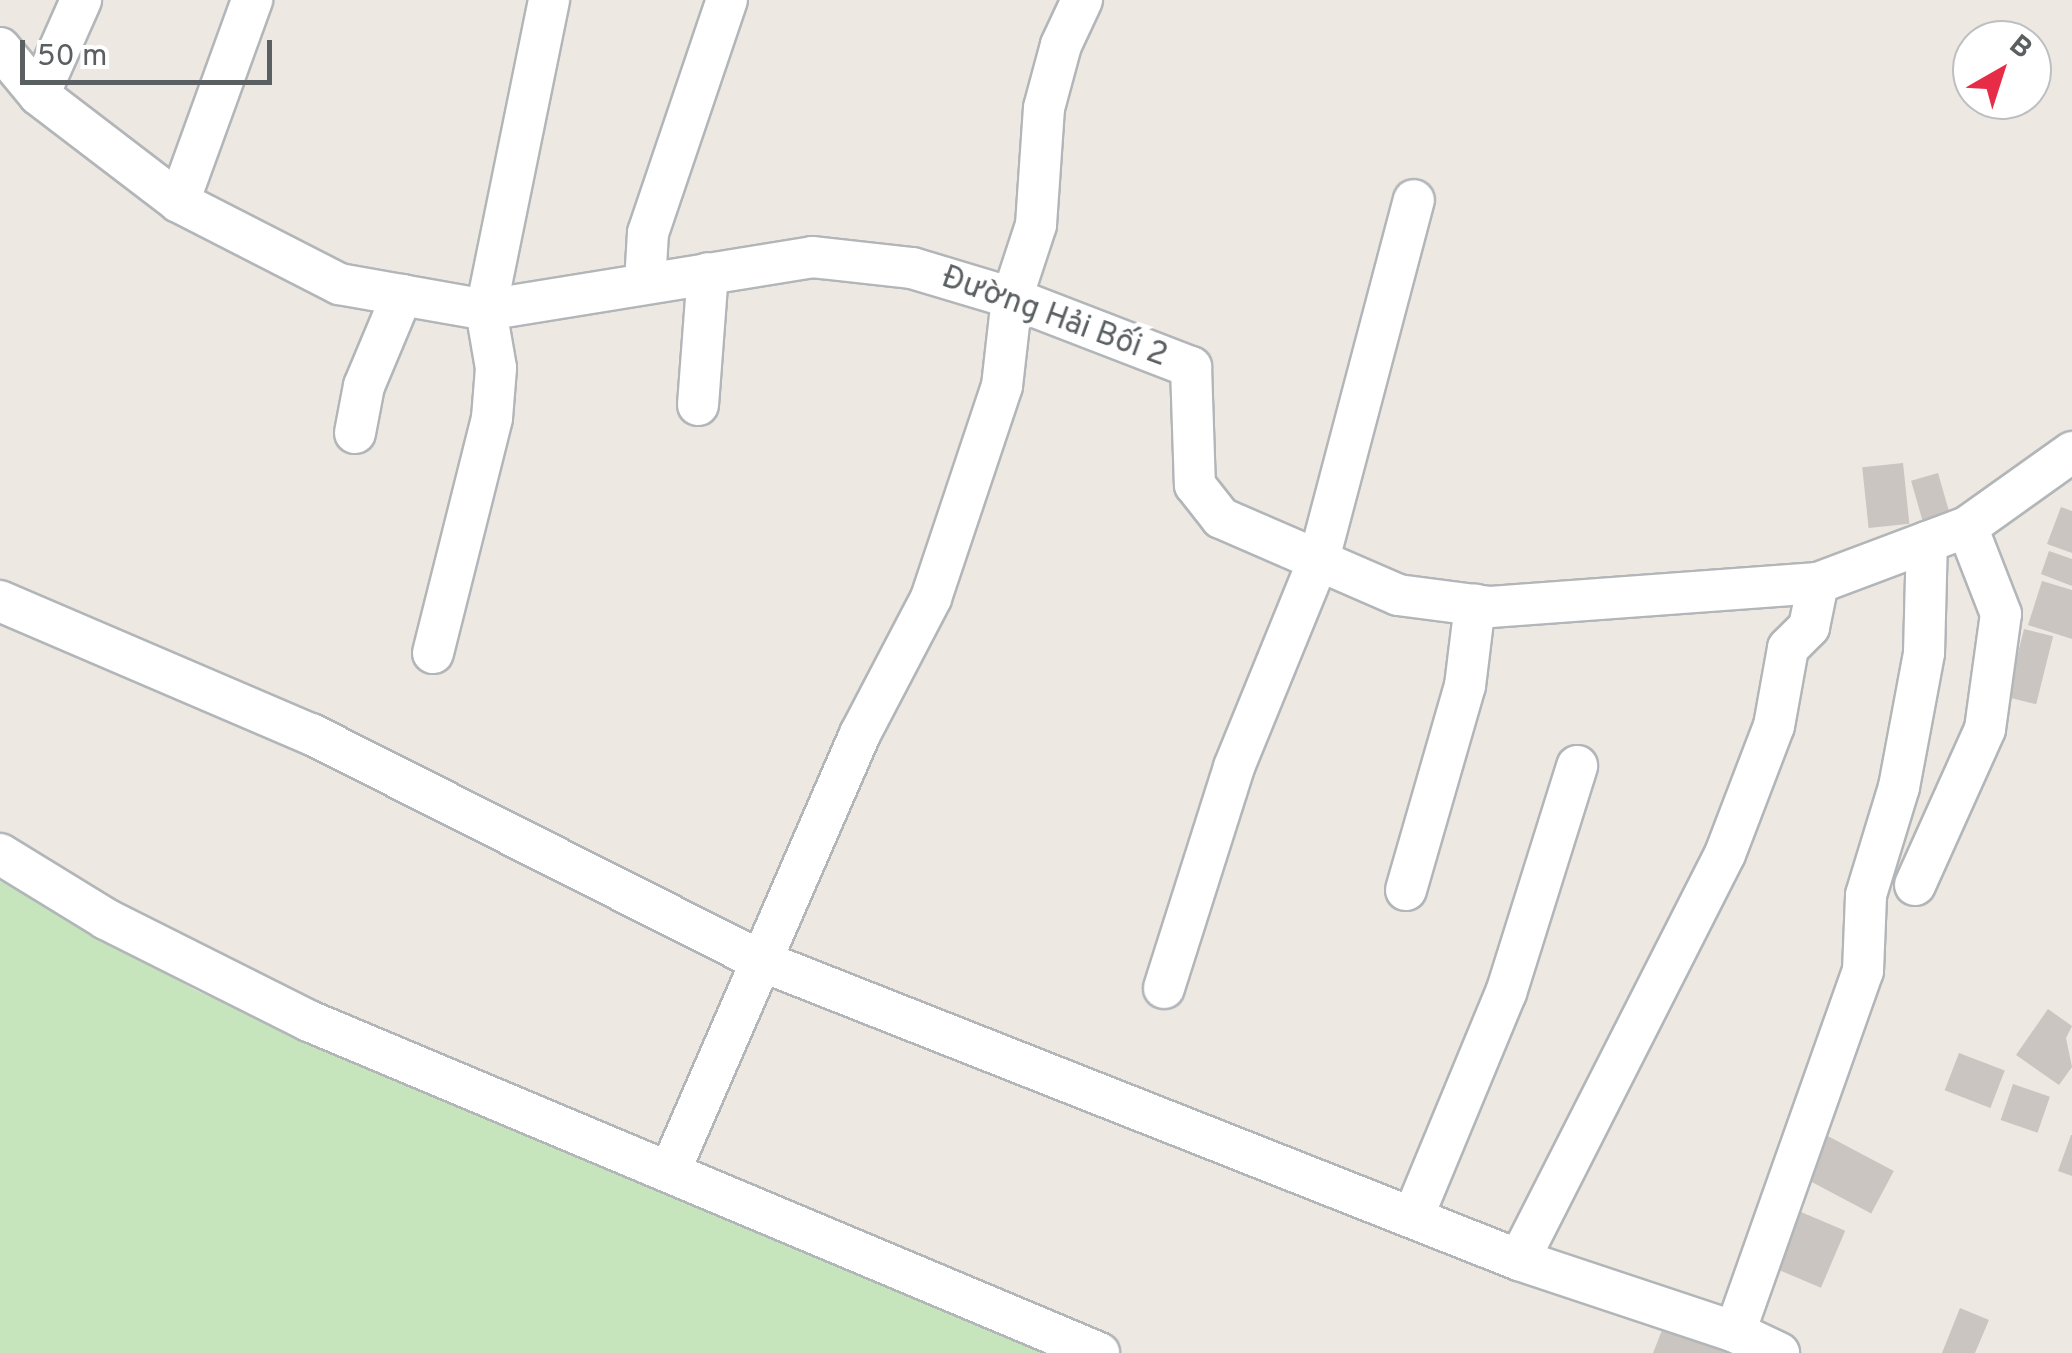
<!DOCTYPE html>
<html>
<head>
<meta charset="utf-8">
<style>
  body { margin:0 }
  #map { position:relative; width:2072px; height:1353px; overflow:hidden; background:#ede8e1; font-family:Overpass,sans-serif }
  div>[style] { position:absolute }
  .green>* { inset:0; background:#c6e5bd }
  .building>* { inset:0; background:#cac5c0; transform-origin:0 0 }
  .roads { filter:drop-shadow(2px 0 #b2b6b9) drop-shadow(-2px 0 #b2b6b9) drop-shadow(0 2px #b2b6b9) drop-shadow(0 -2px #b2b6b9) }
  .minor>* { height:40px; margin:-20px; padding:0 20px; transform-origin:20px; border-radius:20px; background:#fff }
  span { translate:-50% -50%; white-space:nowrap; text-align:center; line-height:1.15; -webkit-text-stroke:9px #fff; paint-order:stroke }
  .street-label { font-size:32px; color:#5a5f62 }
  .north { position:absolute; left:1952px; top:20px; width:100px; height:100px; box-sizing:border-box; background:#fff; border:2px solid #bdbfc0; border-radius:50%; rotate:39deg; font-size:28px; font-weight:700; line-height:40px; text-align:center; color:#5a5f62 }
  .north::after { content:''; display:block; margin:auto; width:35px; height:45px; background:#e72c48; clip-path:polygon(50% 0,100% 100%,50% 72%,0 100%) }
  .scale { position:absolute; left:20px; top:40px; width:252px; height:45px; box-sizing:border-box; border:5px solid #5a5f62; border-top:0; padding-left:12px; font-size:30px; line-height:35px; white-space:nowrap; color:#5a5f62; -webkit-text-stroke:8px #fff; paint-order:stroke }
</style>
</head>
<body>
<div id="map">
  <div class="green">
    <i style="clip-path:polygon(0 881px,197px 991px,1057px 1353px,0 1353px)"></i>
  </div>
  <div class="building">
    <i style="left:1903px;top:463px;width:61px;height:41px;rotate:84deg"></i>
    <i style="left:1938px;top:473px;width:52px;height:28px;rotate:74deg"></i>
    <i style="clip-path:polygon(2061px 507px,2072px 511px,2072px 553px,2047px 544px)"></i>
    <i style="clip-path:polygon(2049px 551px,2072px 559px,2072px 586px,2041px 574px)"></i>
    <i style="clip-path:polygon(2042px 581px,2072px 590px,2072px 639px,2028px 625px)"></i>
    <i style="left:2024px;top:629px;width:30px;height:70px;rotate:14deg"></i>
    <i style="clip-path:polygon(2048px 1009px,2072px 1026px,2066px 1038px,2072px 1067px,2059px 1085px,2016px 1055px)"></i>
    <i style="left:1959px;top:1053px;width:49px;height:40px;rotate:21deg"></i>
    <i style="left:2013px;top:1084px;width:39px;height:38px;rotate:19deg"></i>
    <i style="left:1824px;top:1134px;width:79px;height:48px;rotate:28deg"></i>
    <i style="clip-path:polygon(2071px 1135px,2072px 1135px,2072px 1176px,2058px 1171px)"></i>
    <i style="left:1801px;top:1212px;width:48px;height:62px;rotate:23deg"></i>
    <i style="clip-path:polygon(1960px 1308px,1989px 1320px,1975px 1353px,1942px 1353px)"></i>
    <i style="clip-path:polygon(1666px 1320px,1750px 1353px,1653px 1353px)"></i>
  </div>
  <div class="roads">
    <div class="minor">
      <i style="left:0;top:48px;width:61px;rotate:50.3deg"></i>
      <i style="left:39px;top:95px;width:176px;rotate:37.4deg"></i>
      <i style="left:179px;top:202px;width:180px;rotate:27.1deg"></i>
      <i style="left:339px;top:284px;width:149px;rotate:10deg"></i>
      <i style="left:486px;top:310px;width:330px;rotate:-9.2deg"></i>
      <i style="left:812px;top:257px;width:101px;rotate:6.3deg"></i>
      <i style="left:912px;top:268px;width:104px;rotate:16.7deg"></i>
      <i style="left:1012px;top:298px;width:192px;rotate:21.1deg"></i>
      <i style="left:1191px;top:367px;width:118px;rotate:88.1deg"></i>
      <i style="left:1195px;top:485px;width:42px;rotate:51.8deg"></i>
      <i style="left:1221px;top:518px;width:193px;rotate:23.5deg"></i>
      <i style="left:1398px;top:595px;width:93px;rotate:7.4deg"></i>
      <i style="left:1490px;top:607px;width:329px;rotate:-4.2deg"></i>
      <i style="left:1818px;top:583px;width:159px;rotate:-20.6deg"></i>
      <i style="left:1967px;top:527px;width:129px;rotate:-35.5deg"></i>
      <i style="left:39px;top:95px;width:104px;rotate:-66.1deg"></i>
      <i style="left:179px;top:202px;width:215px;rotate:-70.1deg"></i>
      <i style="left:645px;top:283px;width:50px;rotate:-86.6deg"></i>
      <i style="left:648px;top:233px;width:246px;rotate:-71.3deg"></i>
      <i style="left:698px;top:405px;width:132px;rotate:-85.7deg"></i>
      <i style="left:355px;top:433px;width:48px;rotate:-79.2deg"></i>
      <i style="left:364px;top:386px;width:99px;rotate:-67.3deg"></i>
      <i style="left:0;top:601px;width:338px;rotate:23.2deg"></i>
      <i style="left:311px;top:734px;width:502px;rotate:26.77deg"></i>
      <i style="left:759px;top:960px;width:817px;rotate:21.54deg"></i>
      <i style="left:1519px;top:1260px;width:228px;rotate:18.4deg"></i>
      <i style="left:1735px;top:1332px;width:49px;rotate:25.5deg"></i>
      <i style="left:433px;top:653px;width:242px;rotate:-75.9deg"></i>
      <i style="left:492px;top:418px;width:50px;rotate:-85.4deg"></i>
      <i style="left:496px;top:368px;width:59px;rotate:-99.8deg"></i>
      <i style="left:486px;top:310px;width:316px;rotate:-78.5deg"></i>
      <i style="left:0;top:854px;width:124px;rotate:31.5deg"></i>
      <i style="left:106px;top:919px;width:227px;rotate:26.7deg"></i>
      <i style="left:309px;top:1021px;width:857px;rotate:22.79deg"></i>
      <i style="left:1915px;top:885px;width:171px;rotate:-65.8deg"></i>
      <i style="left:1985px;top:729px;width:116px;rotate:-82.1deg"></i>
      <i style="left:2001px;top:614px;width:93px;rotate:-111.3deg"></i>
      <i style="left:1406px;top:890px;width:212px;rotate:-73.9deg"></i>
      <i style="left:1465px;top:686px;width:82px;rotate:-83deg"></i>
      <i style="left:1164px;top:988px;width:232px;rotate:-72.4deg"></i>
      <i style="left:1234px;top:767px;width:225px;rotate:-67.8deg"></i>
      <i style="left:1319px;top:559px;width:371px;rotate:-75.2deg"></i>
      <i style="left:670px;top:1171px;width:477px;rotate:-66.5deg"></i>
      <i style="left:860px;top:734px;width:153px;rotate:-62.4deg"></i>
      <i style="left:931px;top:598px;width:224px;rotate:-71.5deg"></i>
      <i style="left:1002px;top:386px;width:89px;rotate:-83.5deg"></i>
      <i style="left:1012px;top:298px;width:77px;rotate:-71.8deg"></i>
      <i style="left:1036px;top:225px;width:117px;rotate:-86.1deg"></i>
      <i style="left:1044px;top:108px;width:65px;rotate:-74.9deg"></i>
      <i style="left:1061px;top:45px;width:50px;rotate:-65deg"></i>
      <i style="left:1413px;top:1217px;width:243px;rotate:-67.5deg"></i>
      <i style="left:1506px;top:993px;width:238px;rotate:-72.6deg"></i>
      <i style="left:1519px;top:1260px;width:455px;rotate:-63.1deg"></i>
      <i style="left:1725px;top:854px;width:137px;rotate:-69.1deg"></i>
      <i style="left:1774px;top:726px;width:79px;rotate:-79.8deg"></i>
      <i style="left:1788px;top:648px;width:30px;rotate:-45deg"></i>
      <i style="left:1809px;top:627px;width:45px;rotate:-78.4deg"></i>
      <i style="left:1735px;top:1332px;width:383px;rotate:-70.5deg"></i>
      <i style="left:1863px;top:971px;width:76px;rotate:-87.7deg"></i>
      <i style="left:1866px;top:895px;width:113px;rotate:-73deg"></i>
      <i style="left:1899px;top:787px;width:136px;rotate:-79.4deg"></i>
      <i style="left:1924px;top:653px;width:111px;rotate:-88.5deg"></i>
    </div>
  </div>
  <div class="street-label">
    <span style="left:1054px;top:318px;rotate:20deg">Đường Hải Bối 2</span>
  </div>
  <div class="north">B</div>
  <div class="scale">50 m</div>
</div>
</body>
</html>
